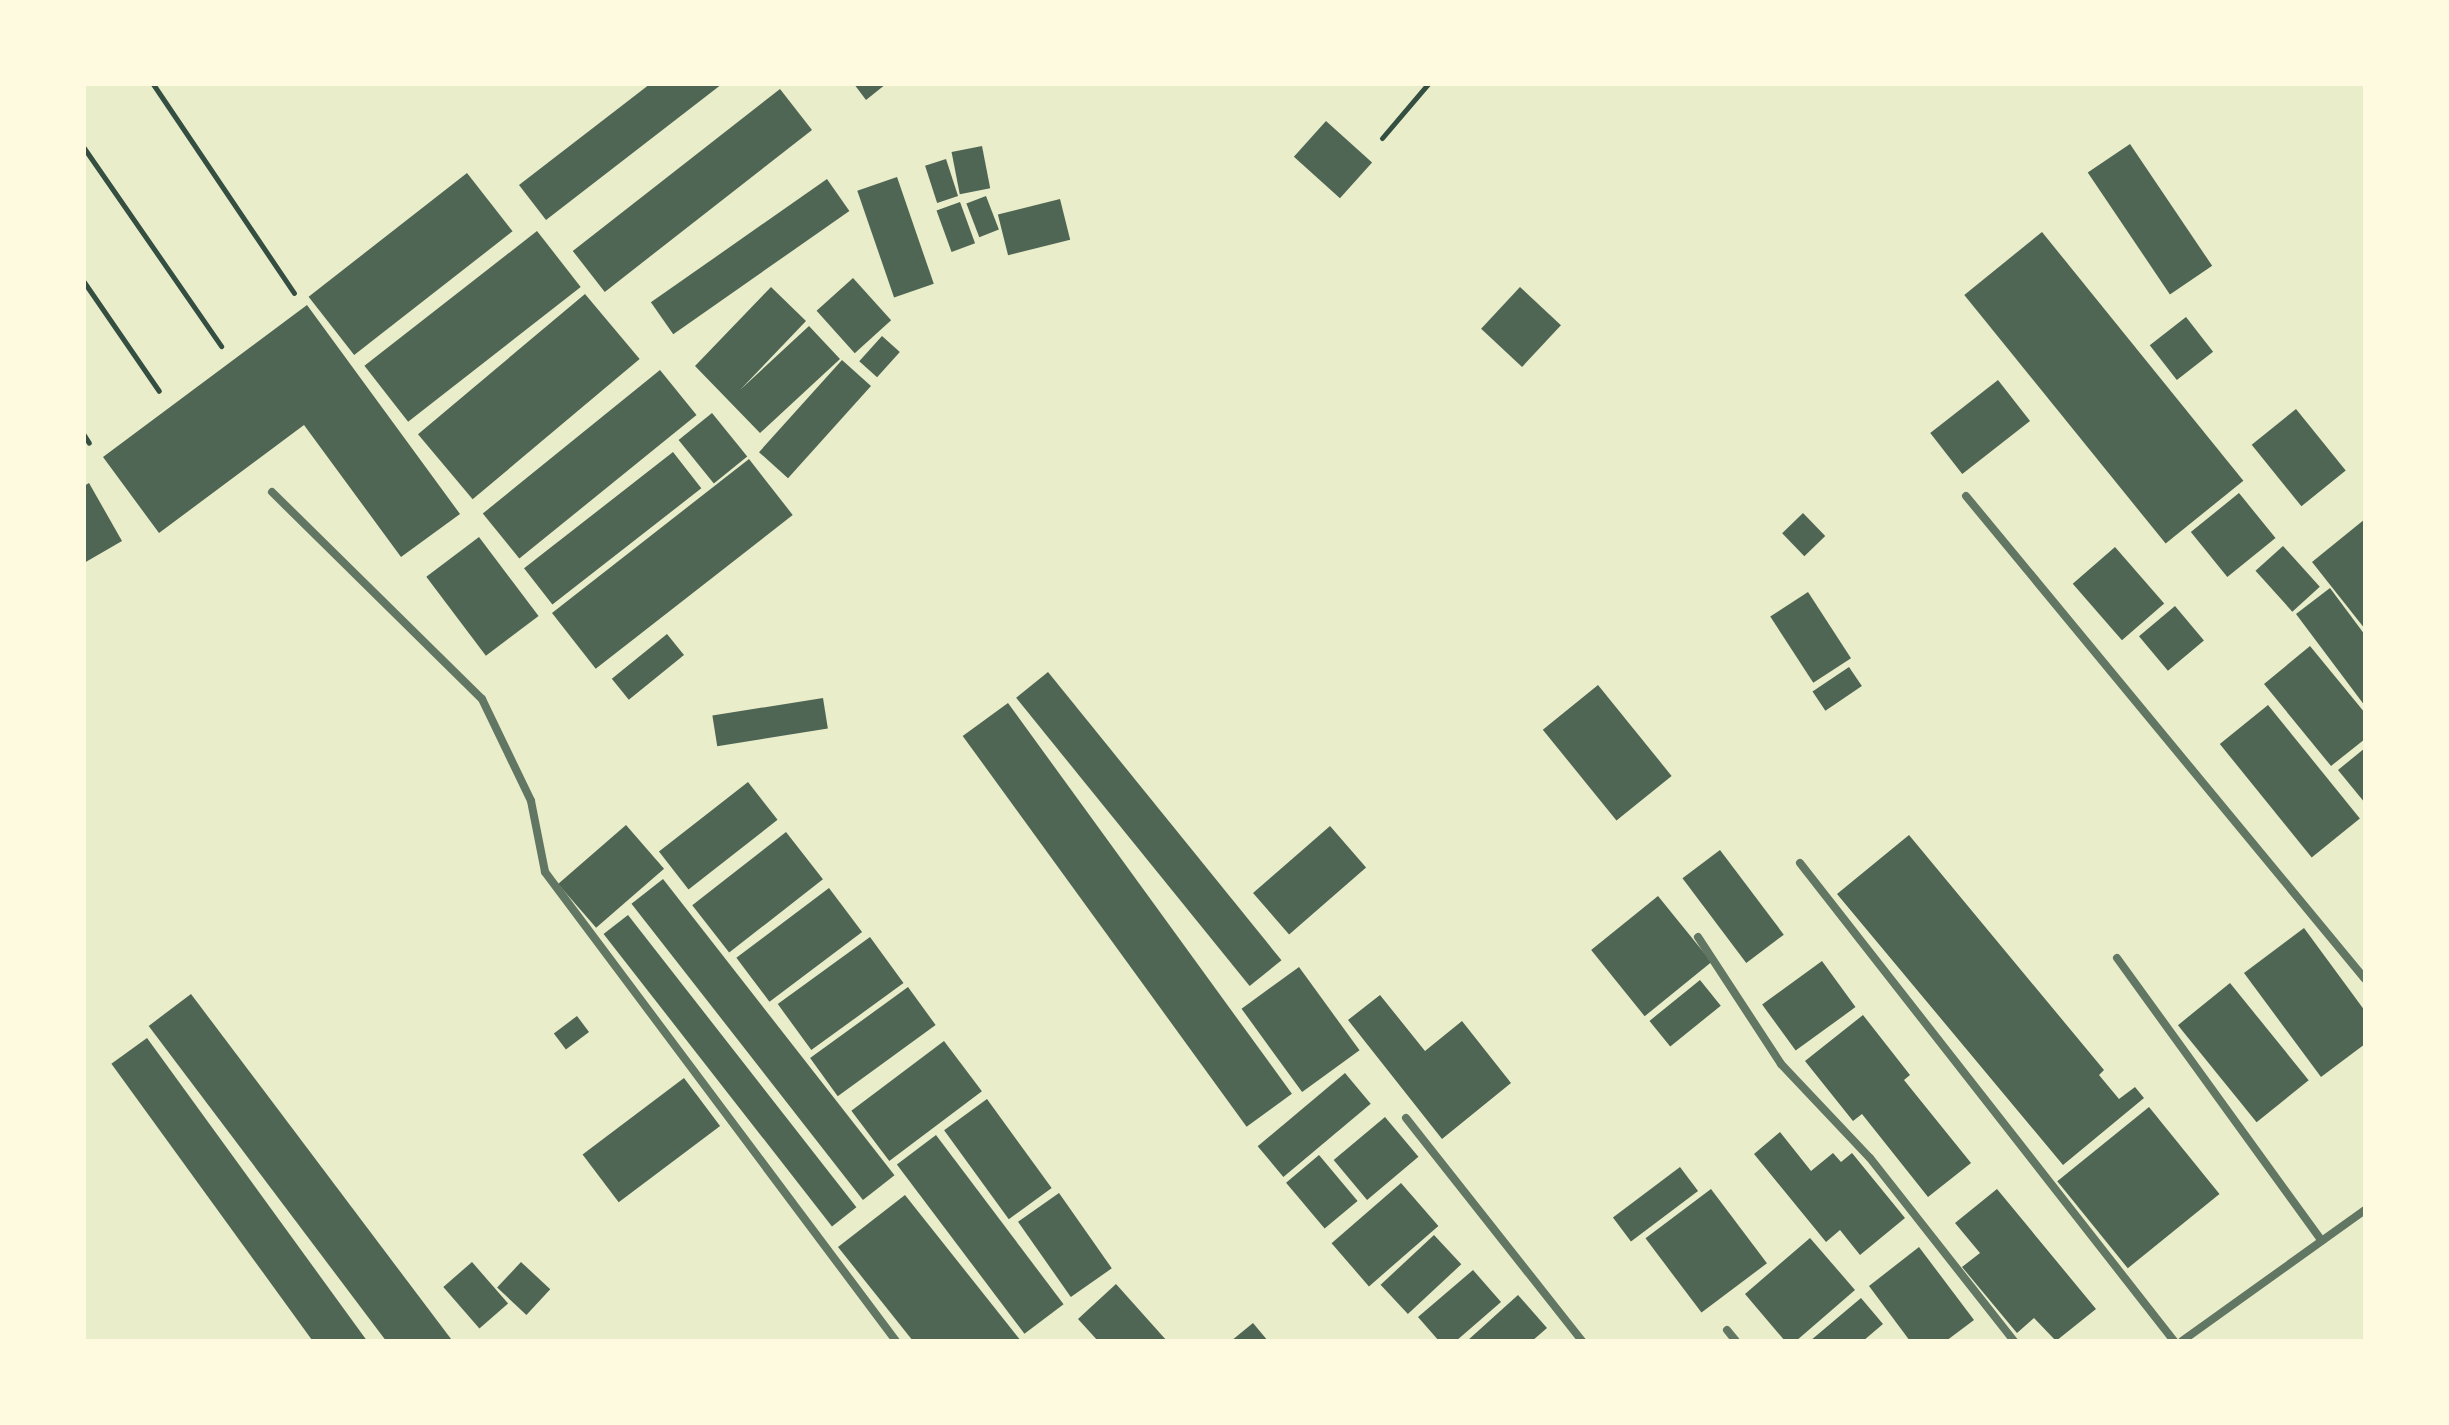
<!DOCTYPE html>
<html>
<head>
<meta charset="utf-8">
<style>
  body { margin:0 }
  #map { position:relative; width:2449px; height:1425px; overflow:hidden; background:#e9edc9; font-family:"Noto Sans",sans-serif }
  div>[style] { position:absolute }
  .building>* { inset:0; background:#4f6655; transform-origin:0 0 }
  .path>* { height:5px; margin:-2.5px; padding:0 2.5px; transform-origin:2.5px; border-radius:2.5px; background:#344e41 }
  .minor>* { height:8px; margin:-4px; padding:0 4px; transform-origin:4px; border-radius:4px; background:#617663 }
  span { translate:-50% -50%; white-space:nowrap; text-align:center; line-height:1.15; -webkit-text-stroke:6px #fefae0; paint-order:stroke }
  .frame { position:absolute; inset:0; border:86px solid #fefae0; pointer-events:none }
</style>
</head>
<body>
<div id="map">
  <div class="building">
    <i style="clip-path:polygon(650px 84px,722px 84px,546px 220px,519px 185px)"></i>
    <i style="clip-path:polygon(854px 84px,886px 84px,866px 100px)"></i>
    <i style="left:780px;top:89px;width:52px;height:263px;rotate:52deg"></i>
    <i style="left:1326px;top:121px;width:62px;height:48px;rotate:42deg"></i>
    <i style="left:2130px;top:144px;width:147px;height:51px;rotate:56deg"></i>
    <i style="left:982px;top:146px;width:43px;height:31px;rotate:79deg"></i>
    <i style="left:946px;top:159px;width:39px;height:22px;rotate:72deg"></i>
    <i style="left:467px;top:173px;width:74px;height:201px;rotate:52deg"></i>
    <i style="left:897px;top:177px;width:113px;height:42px;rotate:71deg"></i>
    <i style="left:827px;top:179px;width:39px;height:215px;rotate:55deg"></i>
    <i style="left:986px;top:196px;width:36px;height:21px;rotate:69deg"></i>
    <i style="left:1060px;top:199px;width:42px;height:64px;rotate:76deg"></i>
    <i style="left:960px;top:202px;width:44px;height:25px;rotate:70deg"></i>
    <i style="left:537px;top:231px;width:71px;height:219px;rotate:52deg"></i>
    <i style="left:2042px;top:232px;width:320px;height:100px;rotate:51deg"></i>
    <i style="left:853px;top:278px;width:57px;height:49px;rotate:48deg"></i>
    <i style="clip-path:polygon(771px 287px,806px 321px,740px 390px,809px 326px,840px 359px,760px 433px,695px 366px)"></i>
    <i style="left:1520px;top:287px;width:56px;height:57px;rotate:43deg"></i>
    <i style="left:585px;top:294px;width:85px;height:218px;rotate:50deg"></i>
    <i style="clip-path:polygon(307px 305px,460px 514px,401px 557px,304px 425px,159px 533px,103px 457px)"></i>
    <i style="left:2186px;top:317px;width:44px;height:46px;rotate:52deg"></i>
    <i style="left:882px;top:336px;width:24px;height:34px;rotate:42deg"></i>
    <i style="left:842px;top:360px;width:39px;height:124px;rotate:42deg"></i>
    <i style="left:660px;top:370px;width:58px;height:228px;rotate:51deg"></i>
    <i style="left:1998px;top:380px;width:52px;height:86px;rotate:52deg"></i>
    <i style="left:2296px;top:409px;width:79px;height:57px;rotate:51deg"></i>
    <i style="left:712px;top:413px;width:56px;height:43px;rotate:51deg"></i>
    <i style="left:673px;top:452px;width:46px;height:189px;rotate:52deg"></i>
    <i style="left:749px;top:459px;width:71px;height:250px;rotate:52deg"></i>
    <i style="clip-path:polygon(89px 483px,122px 541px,84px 563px,84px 486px)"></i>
    <i style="left:2239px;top:493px;width:58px;height:62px;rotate:51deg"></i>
    <i style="left:1803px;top:513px;width:32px;height:29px;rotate:46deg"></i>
    <i style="clip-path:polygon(2365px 519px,2365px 629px,2312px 562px)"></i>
    <i style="left:479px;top:537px;width:99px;height:66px;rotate:53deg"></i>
    <i style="left:2283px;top:546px;width:55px;height:37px;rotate:48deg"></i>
    <i style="left:2115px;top:547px;width:75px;height:56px;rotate:49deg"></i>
    <i style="clip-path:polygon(2330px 588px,2365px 635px,2365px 706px,2296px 614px)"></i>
    <i style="left:1808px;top:592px;width:79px;height:45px;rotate:57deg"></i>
    <i style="left:2175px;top:606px;width:45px;height:47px;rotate:50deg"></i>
    <i style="left:667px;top:634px;width:27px;height:71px;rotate:51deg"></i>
    <i style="clip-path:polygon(2310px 646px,2365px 713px,2365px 739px,2331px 766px,2264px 684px)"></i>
    <i style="left:1849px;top:667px;width:23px;height:44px;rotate:56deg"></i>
    <i style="left:1048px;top:672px;width:371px;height:41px;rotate:51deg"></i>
    <i style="left:1598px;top:685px;width:117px;height:71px;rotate:51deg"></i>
    <i style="left:823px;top:698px;width:31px;height:112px;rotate:81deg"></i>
    <i style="left:1008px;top:703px;width:483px;height:56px;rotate:54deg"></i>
    <i style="left:2268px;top:705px;width:146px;height:62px;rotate:51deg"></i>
    <i style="clip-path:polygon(2365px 748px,2365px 803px,2338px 770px)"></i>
    <i style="left:748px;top:782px;width:48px;height:113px;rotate:52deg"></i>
    <i style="left:626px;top:825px;width:58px;height:90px;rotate:49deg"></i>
    <i style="left:1330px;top:826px;width:55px;height:102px;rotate:49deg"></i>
    <i style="left:786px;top:832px;width:60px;height:119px;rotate:52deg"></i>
    <i style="clip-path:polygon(1909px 835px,2104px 1070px,2099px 1075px,2119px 1099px,2135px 1087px,2144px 1098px,2063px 1165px,1837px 894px)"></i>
    <i style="left:1720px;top:850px;width:106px;height:47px;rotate:53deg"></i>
    <i style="left:663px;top:879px;width:376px;height:40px;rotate:52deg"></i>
    <i style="left:829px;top:888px;width:55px;height:116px;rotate:53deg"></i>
    <i style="left:1658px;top:896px;width:85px;height:86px;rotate:51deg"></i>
    <i style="left:628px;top:915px;width:371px;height:31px;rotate:52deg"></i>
    <i style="clip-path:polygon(2304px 928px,2365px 1011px,2365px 1044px,2321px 1077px,2244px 973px)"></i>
    <i style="left:870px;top:937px;width:57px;height:114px;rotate:54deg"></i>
    <i style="left:1822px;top:961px;width:57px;height:74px;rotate:54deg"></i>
    <i style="left:1299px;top:967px;width:103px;height:71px;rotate:54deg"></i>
    <i style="left:1700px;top:980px;width:33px;height:65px;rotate:51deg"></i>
    <i style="left:2230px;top:983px;width:125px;height:67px;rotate:51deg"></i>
    <i style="left:908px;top:987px;width:47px;height:121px;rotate:54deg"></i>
    <i style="left:191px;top:994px;width:434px;height:53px;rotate:53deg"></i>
    <i style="clip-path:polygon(1380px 995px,1425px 1051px,1462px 1021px,1511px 1083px,1442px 1139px,1348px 1020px)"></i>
    <i style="clip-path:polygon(1863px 1015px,1910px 1075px,1904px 1080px,1971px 1163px,1928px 1197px,1862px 1114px,1853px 1121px,1805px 1061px)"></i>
    <i style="left:577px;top:1016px;width:20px;height:29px;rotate:53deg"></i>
    <i style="left:147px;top:1038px;width:373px;height:44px;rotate:54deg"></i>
    <i style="left:944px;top:1041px;width:63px;height:116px;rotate:53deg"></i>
    <i style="left:1345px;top:1073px;width:40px;height:114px;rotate:50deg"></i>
    <i style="left:684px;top:1078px;width:60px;height:127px;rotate:53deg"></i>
    <i style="left:987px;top:1099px;width:110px;height:53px;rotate:54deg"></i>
    <i style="left:2149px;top:1107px;width:112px;height:118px;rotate:51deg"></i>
    <i style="left:1385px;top:1117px;width:52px;height:67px;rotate:50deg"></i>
    <i style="clip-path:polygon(1780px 1132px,1811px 1171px,1833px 1153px,1841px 1162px,1852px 1153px,1905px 1218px,1860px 1255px,1840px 1230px,1826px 1242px,1754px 1154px)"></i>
    <i style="left:936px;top:1135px;width:212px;height:49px;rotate:53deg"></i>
    <i style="left:1319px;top:1155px;width:60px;height:43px;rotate:50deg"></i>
    <i style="left:1680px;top:1167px;width:30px;height:84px;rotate:53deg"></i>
    <i style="left:1401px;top:1183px;width:57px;height:92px;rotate:49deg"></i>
    <i style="left:1711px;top:1189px;width:93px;height:82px;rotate:53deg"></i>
    <i style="clip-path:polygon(1997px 1189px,2096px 1309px,2056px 1341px,2034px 1318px,2017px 1333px,1962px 1267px,1980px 1253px,1955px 1223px)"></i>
    <i style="left:1059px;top:1193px;width:92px;height:50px;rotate:55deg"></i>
    <i style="clip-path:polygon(905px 1195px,1021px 1341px,913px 1341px,838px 1247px)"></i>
    <i style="left:1434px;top:1235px;width:40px;height:73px;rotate:47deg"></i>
    <i style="clip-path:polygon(1810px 1238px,1855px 1290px,1796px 1341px,1785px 1341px,1745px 1294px)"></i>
    <i style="clip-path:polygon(1919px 1247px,1974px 1320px,1946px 1341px,1910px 1341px,1869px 1286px)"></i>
    <i style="left:472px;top:1262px;width:55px;height:38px;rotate:49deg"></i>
    <i style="left:521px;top:1262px;width:40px;height:35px;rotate:43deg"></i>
    <i style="clip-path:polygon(1473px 1270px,1501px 1302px,1456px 1341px,1439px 1341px,1418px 1317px)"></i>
    <i style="clip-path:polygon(1116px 1284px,1167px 1341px,1098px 1341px,1078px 1319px)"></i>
    <i style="clip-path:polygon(1518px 1295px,1547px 1328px,1532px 1341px,1467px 1341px)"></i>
    <i style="clip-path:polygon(1861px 1298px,1883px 1324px,1863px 1341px,1810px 1341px)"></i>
    <i style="clip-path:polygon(1253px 1323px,1268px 1341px,1231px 1341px)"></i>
  </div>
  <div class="path">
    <i style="left:153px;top:84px;width:252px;rotate:56deg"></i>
    <i style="left:1382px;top:138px;width:71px;rotate:-49.6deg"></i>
    <i style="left:84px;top:148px;width:241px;rotate:55.3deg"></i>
    <i style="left:84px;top:282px;width:132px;rotate:55.5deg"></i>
    <i style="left:84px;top:435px;width:9px;rotate:58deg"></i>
  </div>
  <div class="minor">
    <i style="left:272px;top:492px;width:295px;rotate:44.6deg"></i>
    <i style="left:482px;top:699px;width:113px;rotate:64.3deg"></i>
    <i style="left:531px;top:801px;width:72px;rotate:78.8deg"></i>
    <i style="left:545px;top:872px;width:586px;rotate:53.19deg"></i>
    <i style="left:1966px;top:496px;width:626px;rotate:50.44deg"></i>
    <i style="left:1800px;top:863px;width:607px;rotate:51.96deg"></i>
    <i style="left:1698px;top:937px;width:152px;rotate:56.8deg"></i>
    <i style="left:1781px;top:1064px;width:129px;rotate:46.6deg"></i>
    <i style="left:1870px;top:1158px;width:233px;rotate:51.8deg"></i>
    <i style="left:2117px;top:958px;width:349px;rotate:54.1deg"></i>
    <i style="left:1406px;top:1118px;width:284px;rotate:51.7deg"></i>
    <i style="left:1727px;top:1330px;width:14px;rotate:51deg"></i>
    <i style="left:2182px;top:1341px;width:225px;rotate:-35.6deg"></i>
  </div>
  <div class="frame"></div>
</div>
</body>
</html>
